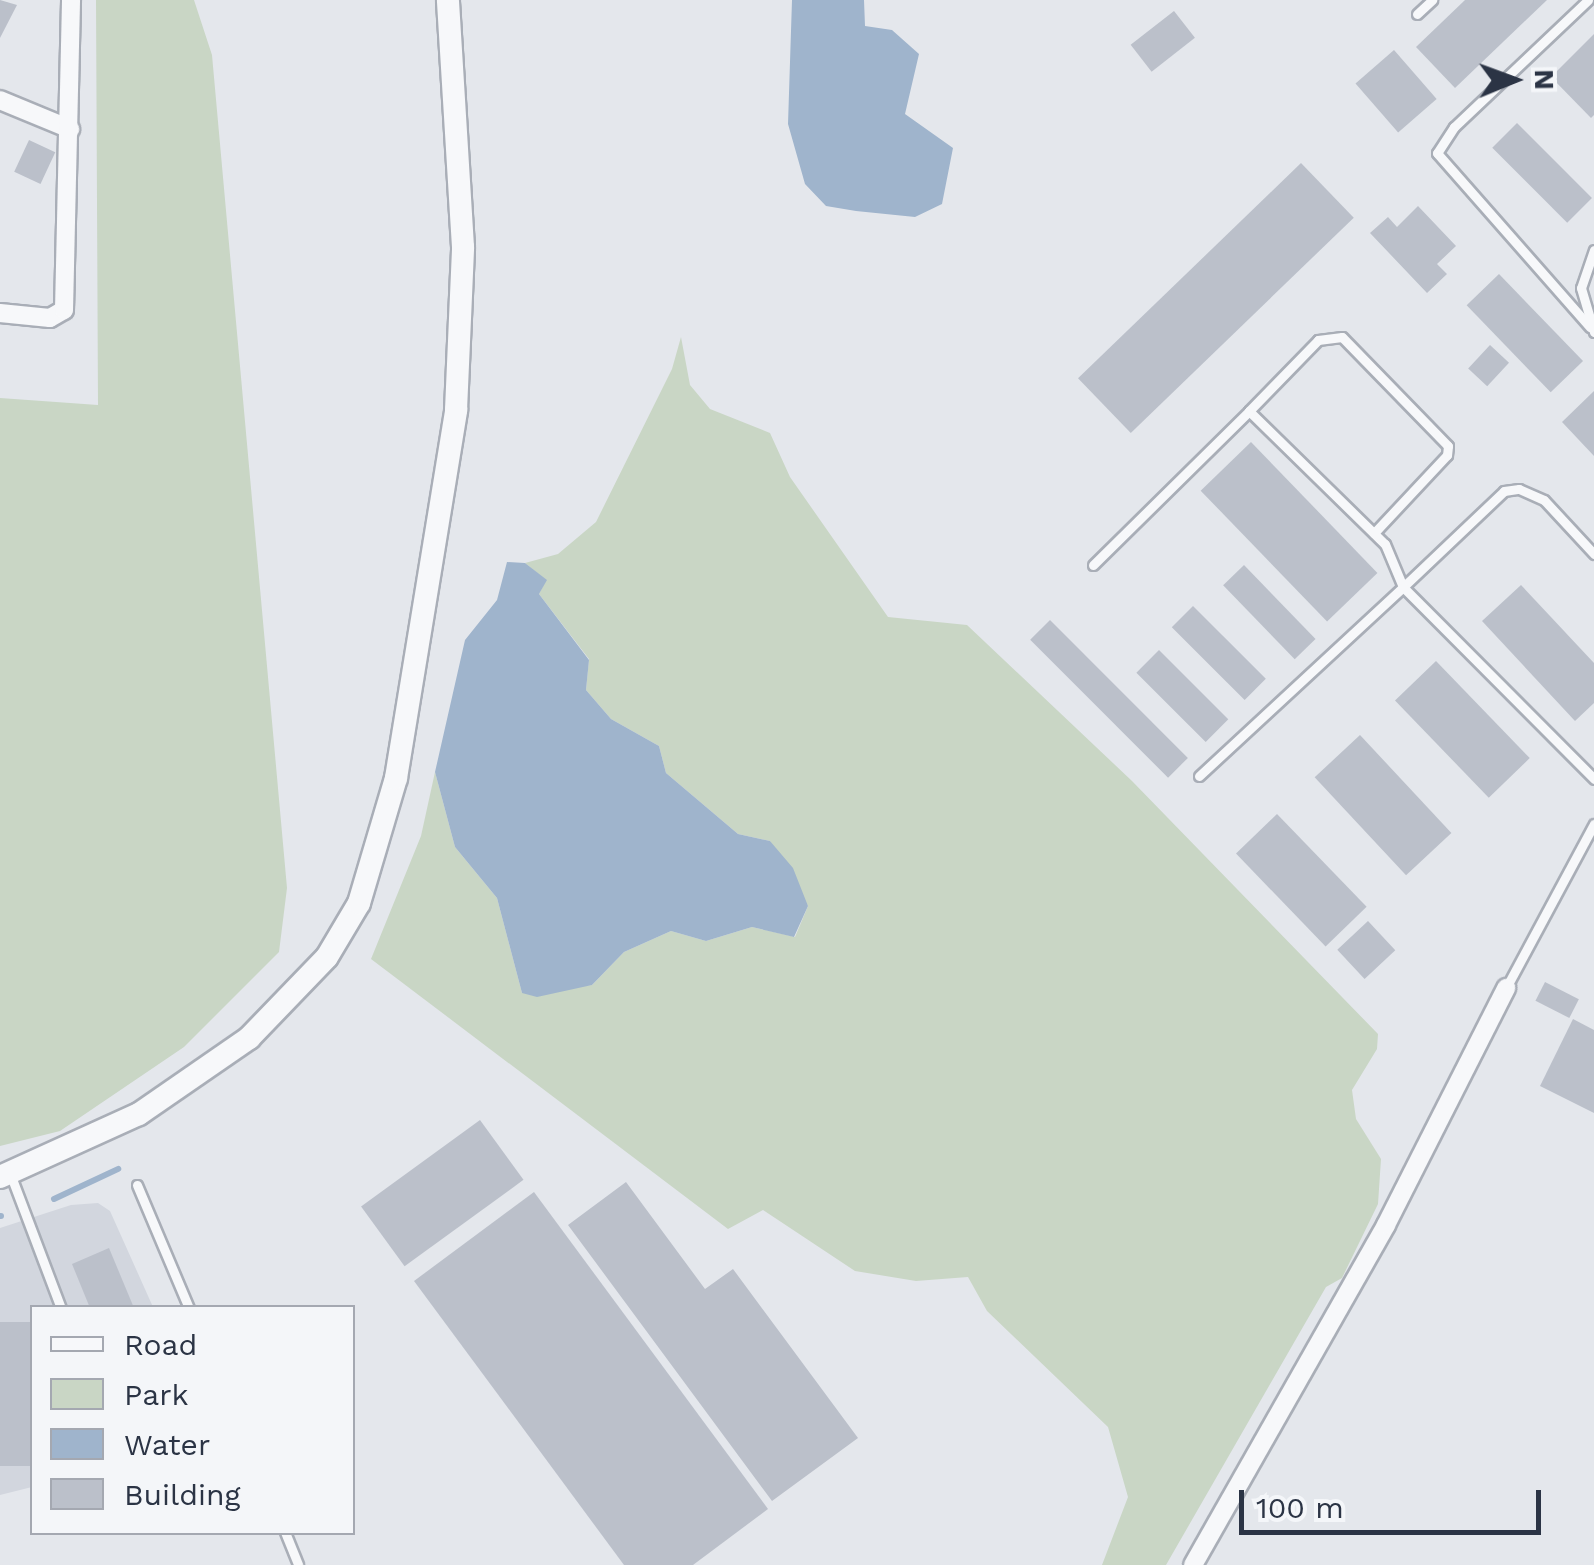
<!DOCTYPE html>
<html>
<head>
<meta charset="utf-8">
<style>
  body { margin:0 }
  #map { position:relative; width:1594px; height:1565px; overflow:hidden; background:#e4e7ec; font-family:"Work Sans",sans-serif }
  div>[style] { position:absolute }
  .built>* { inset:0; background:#d2d6de }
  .green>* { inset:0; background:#c9d6c5 }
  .water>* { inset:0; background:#9fb4cc }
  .stream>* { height:6px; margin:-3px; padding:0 3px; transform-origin:3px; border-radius:3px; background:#9fb4cc }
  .building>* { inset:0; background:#bbc0ca; transform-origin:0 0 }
  .roads { filter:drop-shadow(2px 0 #a9aeb7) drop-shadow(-2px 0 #a9aeb7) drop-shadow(0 2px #a9aeb7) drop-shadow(0 -2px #a9aeb7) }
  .service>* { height:9px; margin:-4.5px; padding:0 4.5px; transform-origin:4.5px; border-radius:4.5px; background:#f7f8fa }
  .minor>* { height:18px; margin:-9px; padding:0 9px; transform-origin:9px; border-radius:9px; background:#f7f8fa }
  .tertiary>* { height:22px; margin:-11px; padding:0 11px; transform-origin:11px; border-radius:11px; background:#f7f8fa }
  span { translate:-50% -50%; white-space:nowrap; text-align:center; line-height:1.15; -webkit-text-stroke:8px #f4f6f9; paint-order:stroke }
  .legend { position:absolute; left:30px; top:1305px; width:325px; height:230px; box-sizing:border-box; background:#f4f6f9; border:2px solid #a4a8b1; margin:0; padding:12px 18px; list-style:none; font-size:30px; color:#2b3445 }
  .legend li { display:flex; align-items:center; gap:20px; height:50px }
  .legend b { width:50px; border:2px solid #a4a8b1 }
  .north { position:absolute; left:1464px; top:30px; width:100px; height:100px; -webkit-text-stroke:8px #f4f6f9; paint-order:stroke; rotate:89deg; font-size:28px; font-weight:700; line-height:40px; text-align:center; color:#2b3445 }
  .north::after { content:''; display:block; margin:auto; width:35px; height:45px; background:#2b3445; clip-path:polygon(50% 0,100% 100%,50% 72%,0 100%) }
  .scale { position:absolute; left:1239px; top:1490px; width:302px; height:45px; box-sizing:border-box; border:5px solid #2b3445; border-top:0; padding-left:12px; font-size:30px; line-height:35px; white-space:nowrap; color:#2b3445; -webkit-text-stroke:8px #f4f6f9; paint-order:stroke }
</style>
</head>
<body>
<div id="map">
  <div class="built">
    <i style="clip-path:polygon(98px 1203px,110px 1211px,153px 1307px,32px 1308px,32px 1487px,0 1495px,0 1228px,71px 1205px)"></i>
  </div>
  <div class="green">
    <i style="clip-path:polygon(96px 0,194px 0,212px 55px,287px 888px,279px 952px,184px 1047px,60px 1131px,0 1146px,0 398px,98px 405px)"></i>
    <i style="clip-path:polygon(681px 337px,690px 385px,710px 409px,770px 433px,790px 477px,888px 617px,967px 625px,1132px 781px,1378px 1034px,1377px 1049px,1352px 1090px,1356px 1119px,1381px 1159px,1378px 1204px,1342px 1278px,1326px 1287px,1166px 1565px,1102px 1565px,1128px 1497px,1108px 1427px,987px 1311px,968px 1277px,916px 1281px,855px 1271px,763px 1210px,728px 1229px,371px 959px,421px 836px,435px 772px,455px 847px,497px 898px,522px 993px,592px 985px,624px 952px,671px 931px,706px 941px,752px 927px,795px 937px,808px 906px,770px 841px,738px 834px,666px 773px,659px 746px,611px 719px,586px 690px,589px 659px,539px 594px,546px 580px,525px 563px,558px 554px,596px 522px,672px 369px)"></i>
  </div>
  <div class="water">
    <i style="clip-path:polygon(792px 0,864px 0,865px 26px,892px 30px,919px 54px,905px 114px,953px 148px,942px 204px,915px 217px,856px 211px,826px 206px,805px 184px,788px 124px)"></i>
    <i style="clip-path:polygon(507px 562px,525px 563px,547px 580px,539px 594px,589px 660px,586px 690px,611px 719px,659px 746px,666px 773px,738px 834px,770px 841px,793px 868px,808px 906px,794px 937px,752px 927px,706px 941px,671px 931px,624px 952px,592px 985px,537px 997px,522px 993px,497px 898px,455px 847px,435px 772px,465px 640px,497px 600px)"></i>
  </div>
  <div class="stream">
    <i style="left:54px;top:1199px;width:71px;rotate:-25.1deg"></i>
    <i style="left:0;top:1216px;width:1px"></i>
  </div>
  <div class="building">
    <i style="clip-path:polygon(0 0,17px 5px,0 38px)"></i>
    <i style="clip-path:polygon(1465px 0,1547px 0,1455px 88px,1416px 47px)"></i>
    <i style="left:1174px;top:11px;width:34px;height:55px;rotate:52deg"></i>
    <i style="clip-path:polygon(1594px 34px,1594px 115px,1591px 118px,1551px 77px)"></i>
    <i style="left:1394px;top:50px;width:65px;height:51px;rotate:49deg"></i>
    <i style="left:1517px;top:123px;width:106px;height:35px;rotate:45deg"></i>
    <i style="left:29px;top:140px;width:29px;height:35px;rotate:25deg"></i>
    <i style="left:1301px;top:163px;width:76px;height:310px;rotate:46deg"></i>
    <i style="clip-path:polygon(1418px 206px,1456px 246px,1437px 264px,1447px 274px,1427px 293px,1370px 233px,1388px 217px,1397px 227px)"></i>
    <i style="left:1499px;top:274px;width:121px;height:45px;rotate:46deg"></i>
    <i style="left:1490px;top:345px;width:26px;height:32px;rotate:43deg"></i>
    <i style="clip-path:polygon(1594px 391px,1594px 456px,1562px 422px)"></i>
    <i style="left:1251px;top:442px;width:182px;height:70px;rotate:46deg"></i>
    <i style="left:1244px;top:565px;width:103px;height:29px;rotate:46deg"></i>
    <i style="clip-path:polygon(1521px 585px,1594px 663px,1594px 703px,1575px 721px,1482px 621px)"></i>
    <i style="left:1193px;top:606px;width:103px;height:30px;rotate:45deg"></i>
    <i style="left:1050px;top:620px;width:195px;height:28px;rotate:45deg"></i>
    <i style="left:1159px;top:650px;width:98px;height:32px;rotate:45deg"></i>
    <i style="left:1436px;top:661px;width:135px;height:57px;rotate:46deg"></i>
    <i style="left:1360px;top:735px;width:134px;height:62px;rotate:47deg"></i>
    <i style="left:1277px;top:814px;width:129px;height:57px;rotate:46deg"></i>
    <i style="left:1368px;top:921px;width:40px;height:42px;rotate:47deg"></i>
    <i style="left:1545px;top:982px;width:38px;height:21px;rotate:27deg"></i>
    <i style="clip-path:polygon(1573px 1019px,1594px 1030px,1594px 1113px,1540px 1086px)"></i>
    <i style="left:480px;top:1120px;width:74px;height:147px;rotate:54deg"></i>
    <i style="clip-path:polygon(626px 1182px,705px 1289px,733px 1269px,858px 1438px,772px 1501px,568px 1225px)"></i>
    <i style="clip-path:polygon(534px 1192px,768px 1509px,693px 1565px,624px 1565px,414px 1281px)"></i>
    <i style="clip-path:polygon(109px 1248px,134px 1308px,90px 1308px,72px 1264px)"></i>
    <i style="left:32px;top:1322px;width:144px;height:32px;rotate:90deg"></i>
  </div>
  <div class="roads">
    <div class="service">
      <i style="left:1588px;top:0;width:185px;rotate:136.5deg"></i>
      <i style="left:1454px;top:127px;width:31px;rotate:123deg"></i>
      <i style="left:1437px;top:153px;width:232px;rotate:48.7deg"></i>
      <i style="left:1417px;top:14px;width:21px;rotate:-43deg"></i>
      <i style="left:1594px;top:250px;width:40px;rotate:108.9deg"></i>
      <i style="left:1581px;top:288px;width:46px;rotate:73.5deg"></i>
      <i style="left:1249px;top:411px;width:99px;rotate:-45.8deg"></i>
      <i style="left:1318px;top:340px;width:24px;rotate:-7deg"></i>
      <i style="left:1342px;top:337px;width:152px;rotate:45.8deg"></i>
      <i style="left:1448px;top:446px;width:9px;rotate:96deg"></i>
      <i style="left:1447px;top:455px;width:107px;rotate:133.1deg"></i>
      <i style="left:1093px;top:565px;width:219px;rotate:-44.6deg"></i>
      <i style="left:1249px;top:411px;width:190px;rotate:44.4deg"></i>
      <i style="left:1385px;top:544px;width:47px;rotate:67.3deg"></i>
      <i style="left:1403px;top:587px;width:139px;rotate:-43.5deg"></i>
      <i style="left:1504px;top:491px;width:15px;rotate:-8deg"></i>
      <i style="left:1519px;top:489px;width:27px;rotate:24deg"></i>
      <i style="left:1544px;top:500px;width:74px;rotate:47.2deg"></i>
      <i style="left:1199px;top:776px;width:278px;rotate:-42.8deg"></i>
      <i style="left:1403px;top:587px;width:271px;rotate:45.1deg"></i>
      <i style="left:1506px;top:988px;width:186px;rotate:-61.8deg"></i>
      <i style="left:11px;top:1176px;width:141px;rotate:69.3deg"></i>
      <i style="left:137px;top:1185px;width:134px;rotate:67.1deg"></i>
      <i style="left:285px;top:1532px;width:35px;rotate:68deg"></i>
    </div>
    <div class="minor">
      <i style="left:0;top:100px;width:76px;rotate:22.5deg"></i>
      <i style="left:0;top:313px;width:50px;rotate:5.7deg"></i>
      <i style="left:50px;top:318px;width:16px;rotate:-30deg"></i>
      <i style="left:64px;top:310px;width:310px;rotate:-88.7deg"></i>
      <i style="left:1193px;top:1565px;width:391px;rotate:-60.4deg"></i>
      <i style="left:1386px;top:1225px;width:266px;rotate:-63.1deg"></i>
    </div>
    <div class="tertiary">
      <i style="left:0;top:1177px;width:153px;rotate:-24.4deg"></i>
      <i style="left:139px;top:1114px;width:134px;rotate:-34.6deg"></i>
      <i style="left:249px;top:1038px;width:112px;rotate:-46.1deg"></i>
      <i style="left:327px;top:957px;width:63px;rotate:-59.3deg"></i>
      <i style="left:359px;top:903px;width:130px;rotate:-73.5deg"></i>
      <i style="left:396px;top:778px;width:373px;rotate:-80.7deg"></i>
      <i style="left:456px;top:410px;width:163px;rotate:-87.5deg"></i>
      <i style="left:463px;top:247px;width:247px;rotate:-93.5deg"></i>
    </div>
  </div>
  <ul class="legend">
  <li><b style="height:12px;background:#f7f8fa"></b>Road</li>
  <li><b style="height:28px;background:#c9d6c5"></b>Park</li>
  <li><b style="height:28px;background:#9fb4cc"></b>Water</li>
  <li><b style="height:28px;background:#bbc0ca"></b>Building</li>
  </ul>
  <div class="north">N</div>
  <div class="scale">100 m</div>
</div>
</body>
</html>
